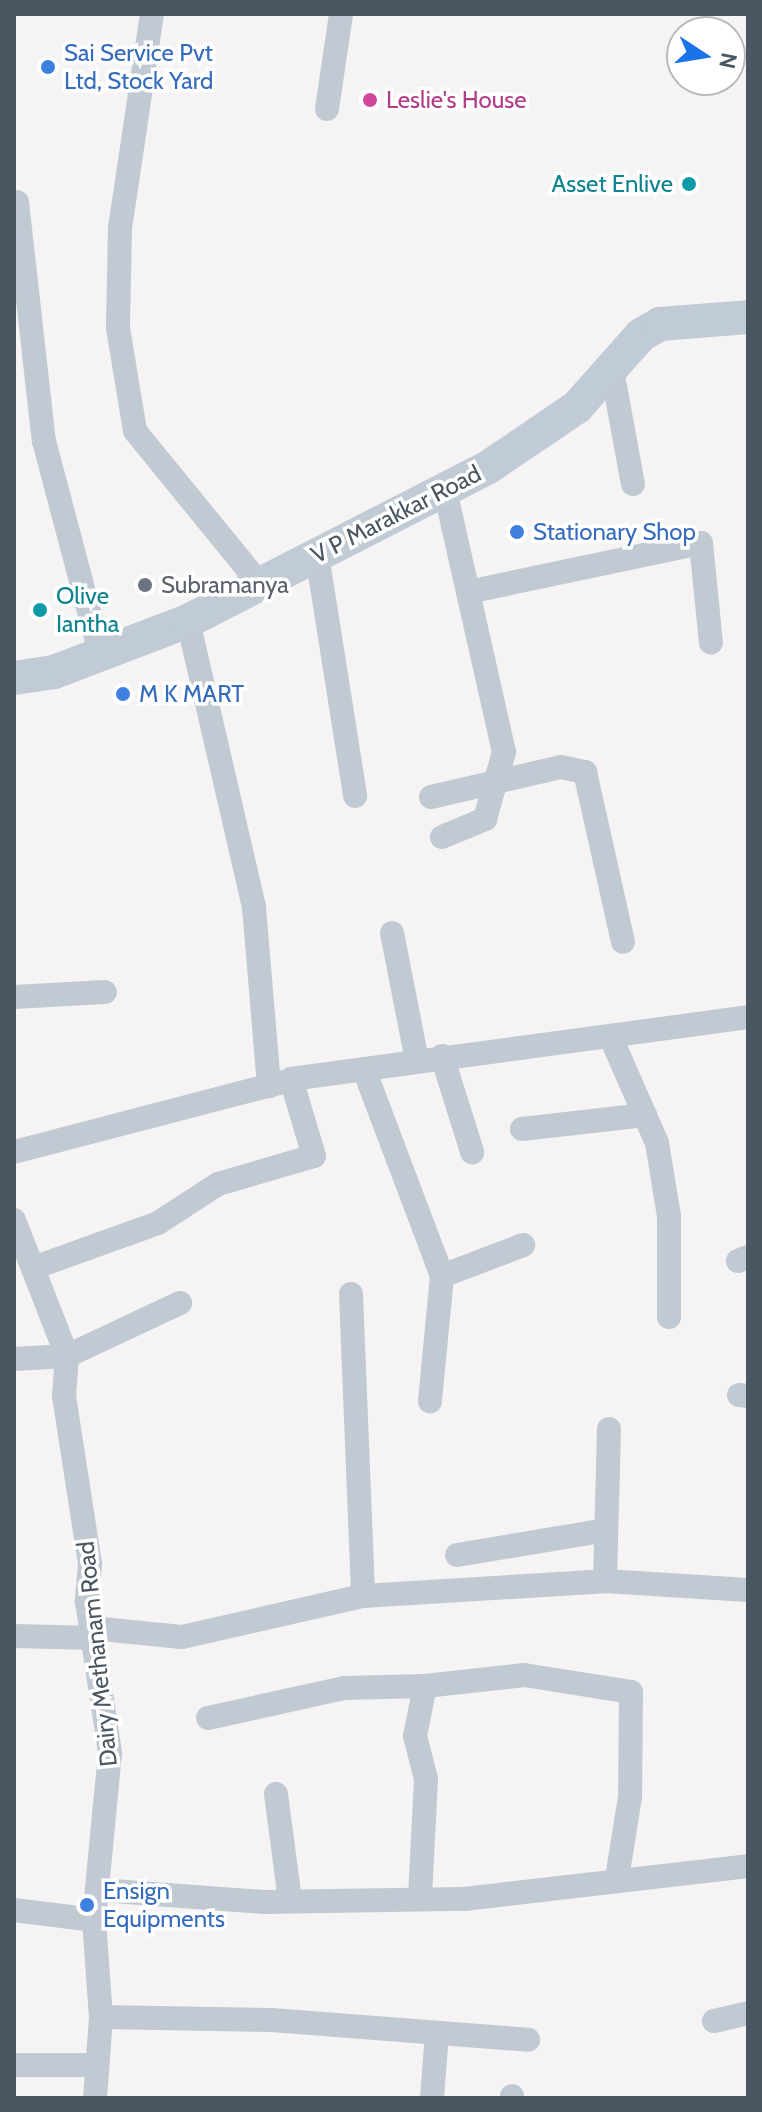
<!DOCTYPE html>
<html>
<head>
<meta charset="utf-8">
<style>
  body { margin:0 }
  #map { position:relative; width:762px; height:2112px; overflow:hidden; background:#f5f3f3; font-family:Cabin,sans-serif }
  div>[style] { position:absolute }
  .street>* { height:24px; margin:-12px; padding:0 12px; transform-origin:12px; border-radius:12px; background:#c1cad2 }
  .secondary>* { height:34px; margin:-17px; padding:0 17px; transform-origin:17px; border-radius:17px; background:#c1cbd6 }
  .dots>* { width:22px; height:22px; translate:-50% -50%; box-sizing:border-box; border:4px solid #fff; border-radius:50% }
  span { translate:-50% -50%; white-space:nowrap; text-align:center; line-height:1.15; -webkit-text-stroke:7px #fff; paint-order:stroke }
  .shop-label { font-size:24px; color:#366cbe }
  .left { translate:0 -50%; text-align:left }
  .hotel-label { font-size:24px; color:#b23c85 }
  .culture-label { font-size:24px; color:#0d838f }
  .right { translate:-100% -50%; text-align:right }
  .street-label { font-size:24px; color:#4a5661 }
  .worship-label { font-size:24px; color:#5b616d }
  .frame { position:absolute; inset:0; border:16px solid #4a5661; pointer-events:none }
  .north { position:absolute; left:666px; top:16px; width:80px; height:80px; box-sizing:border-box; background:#fff; border:2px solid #b7bbc0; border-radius:50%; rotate:102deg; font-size:22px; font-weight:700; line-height:32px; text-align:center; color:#4a5661 }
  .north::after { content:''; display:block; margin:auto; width:28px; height:36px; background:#1a73e8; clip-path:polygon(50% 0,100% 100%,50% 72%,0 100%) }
</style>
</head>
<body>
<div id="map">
  <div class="street">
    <i style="left:152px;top:14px;width:217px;rotate:98.5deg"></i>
    <i style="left:120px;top:229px;width:99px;rotate:91.2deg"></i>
    <i style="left:118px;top:328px;width:104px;rotate:80.6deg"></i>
    <i style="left:135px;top:431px;width:195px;rotate:50.8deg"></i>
    <i style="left:327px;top:109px;width:96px;rotate:-81.6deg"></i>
    <i style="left:17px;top:202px;width:241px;rotate:83.6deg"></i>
    <i style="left:44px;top:441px;width:219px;rotate:75.2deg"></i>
    <i style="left:612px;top:370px;width:116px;rotate:79.6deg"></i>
    <i style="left:317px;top:555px;width:244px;rotate:81deg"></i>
    <i style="left:468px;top:592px;width:238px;rotate:-11.9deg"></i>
    <i style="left:701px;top:543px;width:100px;rotate:84.3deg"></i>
    <i style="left:188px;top:621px;width:294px;rotate:77deg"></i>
    <i style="left:254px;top:907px;width:180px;rotate:85.2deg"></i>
    <i style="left:431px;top:797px;width:133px;rotate:-13deg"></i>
    <i style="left:561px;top:767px;width:25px;rotate:12deg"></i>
    <i style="left:585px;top:772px;width:174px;rotate:77.4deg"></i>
    <i style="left:442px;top:837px;width:47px;rotate:-22.7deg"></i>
    <i style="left:485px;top:819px;width:70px;rotate:-74.2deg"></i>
    <i style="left:504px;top:752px;width:269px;rotate:-102.7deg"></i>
    <i style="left:392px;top:933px;width:130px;rotate:78.9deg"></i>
    <i style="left:14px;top:997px;width:91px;rotate:-3.1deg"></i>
    <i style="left:612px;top:1040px;width:112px;rotate:66.4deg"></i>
    <i style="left:657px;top:1143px;width:74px;rotate:80.7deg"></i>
    <i style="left:669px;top:1216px;width:101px;rotate:90deg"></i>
    <i style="left:442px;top:1056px;width:101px;rotate:72.6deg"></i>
    <i style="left:365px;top:1072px;width:218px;rotate:69.3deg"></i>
    <i style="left:442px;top:1276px;width:126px;rotate:95.5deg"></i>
    <i style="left:522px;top:1129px;width:124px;rotate:-6.5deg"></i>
    <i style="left:14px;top:1152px;width:278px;rotate:-14.6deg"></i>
    <i style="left:14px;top:1220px;width:146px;rotate:68.7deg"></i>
    <i style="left:67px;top:1356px;width:40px;rotate:94.3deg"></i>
    <i style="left:64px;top:1396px;width:170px;rotate:81.2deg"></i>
    <i style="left:90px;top:1564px;width:38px;rotate:95deg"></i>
    <i style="left:87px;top:1602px;width:153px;rotate:81.3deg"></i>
    <i style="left:110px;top:1753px;width:168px;rotate:95.5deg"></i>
    <i style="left:94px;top:1920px;width:97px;rotate:85.9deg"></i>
    <i style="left:101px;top:2017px;width:81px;rotate:94.2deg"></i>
    <i style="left:738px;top:1261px;width:11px;rotate:-22deg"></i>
    <i style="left:33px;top:1268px;width:133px;rotate:-19.8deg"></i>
    <i style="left:158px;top:1223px;width:72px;rotate:-33deg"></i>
    <i style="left:218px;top:1184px;width:100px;rotate:-16.3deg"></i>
    <i style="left:314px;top:1156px;width:80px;rotate:-106.6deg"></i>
    <i style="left:291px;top:1079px;width:461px;rotate:-7.7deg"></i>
    <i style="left:442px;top:1276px;width:87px;rotate:-20.9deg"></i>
    <i style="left:351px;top:1294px;width:302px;rotate:87.7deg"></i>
    <i style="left:14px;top:1359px;width:53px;rotate:-3.2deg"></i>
    <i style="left:67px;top:1356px;width:125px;rotate:-25.1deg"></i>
    <i style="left:739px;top:1395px;width:9px;rotate:6deg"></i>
    <i style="left:457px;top:1555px;width:151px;rotate:-9.5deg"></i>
    <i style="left:605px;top:1581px;width:152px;rotate:-88.5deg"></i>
    <i style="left:92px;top:1628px;width:90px;rotate:5.7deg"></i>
    <i style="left:182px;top:1637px;width:186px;rotate:-12.8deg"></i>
    <i style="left:363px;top:1596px;width:242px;rotate:-3.5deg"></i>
    <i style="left:605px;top:1581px;width:143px;rotate:3.6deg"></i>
    <i style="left:14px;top:1636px;width:80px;rotate:1.4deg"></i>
    <i style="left:425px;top:1686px;width:100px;rotate:-6.3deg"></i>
    <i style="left:524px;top:1675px;width:108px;rotate:9deg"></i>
    <i style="left:631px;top:1692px;width:105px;rotate:90.5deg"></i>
    <i style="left:630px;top:1797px;width:82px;rotate:99.1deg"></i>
    <i style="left:208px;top:1718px;width:139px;rotate:-12.4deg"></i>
    <i style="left:344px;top:1688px;width:81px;rotate:-1.4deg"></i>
    <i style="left:425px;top:1686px;width:51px;rotate:101.3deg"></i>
    <i style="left:415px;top:1736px;width:44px;rotate:75.7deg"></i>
    <i style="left:426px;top:1779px;width:120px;rotate:92.9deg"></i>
    <i style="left:276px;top:1794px;width:108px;rotate:82.5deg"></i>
    <i style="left:100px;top:1890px;width:165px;rotate:4.2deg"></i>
    <i style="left:265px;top:1902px;width:199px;rotate:-0.9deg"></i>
    <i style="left:464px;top:1899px;width:286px;rotate:-6.6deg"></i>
    <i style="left:14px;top:1910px;width:81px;rotate:7.1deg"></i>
    <i style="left:101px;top:2017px;width:170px;rotate:1deg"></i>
    <i style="left:271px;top:2020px;width:258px;rotate:4.4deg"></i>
    <i style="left:714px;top:2021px;width:35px;rotate:-13deg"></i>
    <i style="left:14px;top:2065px;width:83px"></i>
    <i style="left:432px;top:2098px;width:65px;rotate:-85.6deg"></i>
    <i style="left:512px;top:2098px;width:2px;rotate:-90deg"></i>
  </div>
  <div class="secondary">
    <i style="left:14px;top:678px;width:40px;rotate:-8.5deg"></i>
    <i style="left:54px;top:672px;width:143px;rotate:-20.8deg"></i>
    <i style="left:188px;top:621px;width:336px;rotate:-27.1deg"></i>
    <i style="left:487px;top:468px;width:109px;rotate:-34.1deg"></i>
    <i style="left:577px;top:407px;width:96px;rotate:-48.4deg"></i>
    <i style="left:641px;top:335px;width:22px;rotate:-30deg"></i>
    <i style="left:660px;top:324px;width:88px;rotate:-4.5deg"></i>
  </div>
  <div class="dots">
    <i style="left:48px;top:67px;background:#3f7fe0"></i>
    <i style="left:370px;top:100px;background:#d1479c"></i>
    <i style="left:689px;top:184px;background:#0f9aa8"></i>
    <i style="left:517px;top:532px;background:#3f7fe0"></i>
    <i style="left:145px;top:585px;background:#6b7280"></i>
    <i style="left:40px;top:610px;background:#0f9aa8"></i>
    <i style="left:123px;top:694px;background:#3f7fe0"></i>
    <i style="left:87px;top:1905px;background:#3f7fe0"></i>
  </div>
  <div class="shop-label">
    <span class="left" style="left:64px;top:67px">Sai Service Pvt<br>Ltd, Stock Yard</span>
    <span class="left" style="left:533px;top:532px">Stationary Shop</span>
    <span class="left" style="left:139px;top:694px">M K MART</span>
    <span class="left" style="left:103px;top:1905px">Ensign<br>Equipments</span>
  </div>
  <div class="hotel-label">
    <span class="left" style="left:386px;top:100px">Leslie's House</span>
  </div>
  <div class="culture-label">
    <span class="right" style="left:673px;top:184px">Asset Enlive</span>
    <span class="left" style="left:56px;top:610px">Olive<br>Iantha</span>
  </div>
  <div class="street-label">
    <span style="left:396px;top:514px;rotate:-27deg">V P Marakkar Road</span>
    <span style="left:97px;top:1654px;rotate:-96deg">Dairy Methanam Road</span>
  </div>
  <div class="worship-label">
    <span class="left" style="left:161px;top:585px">Subramanya</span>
  </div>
  <div class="frame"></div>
  <div class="north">N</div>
</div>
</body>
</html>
